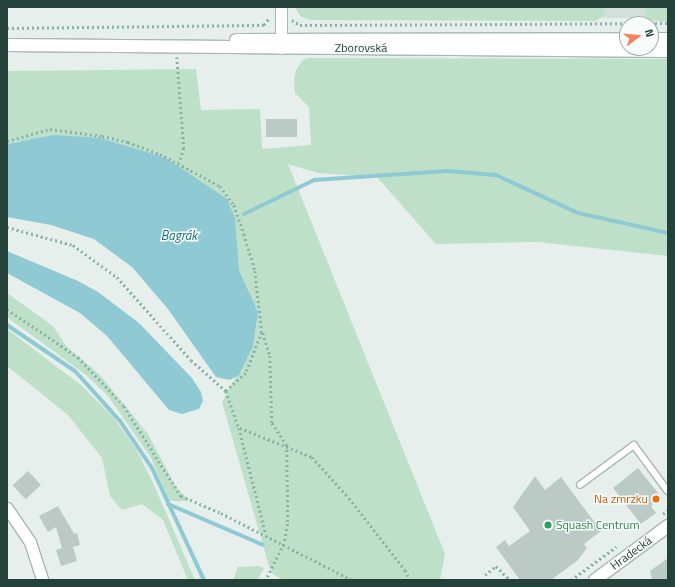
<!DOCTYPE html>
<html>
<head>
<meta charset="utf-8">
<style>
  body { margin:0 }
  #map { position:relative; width:675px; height:587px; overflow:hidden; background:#e6efeb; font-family:"Titillium Web",sans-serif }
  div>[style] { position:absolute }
  .built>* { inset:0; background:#d4dfda; transform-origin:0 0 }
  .green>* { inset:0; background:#bfe0c8 }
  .water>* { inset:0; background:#8ec9d4 }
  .stream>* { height:4px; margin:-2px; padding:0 2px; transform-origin:2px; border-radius:2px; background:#8ec9d4 }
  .building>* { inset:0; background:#bbcac4; transform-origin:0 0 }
  .path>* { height:2.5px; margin-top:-1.25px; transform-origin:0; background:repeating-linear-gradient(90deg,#86b3a5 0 2px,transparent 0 5px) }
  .roads { filter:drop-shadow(1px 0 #a8b8b2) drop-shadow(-1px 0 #a8b8b2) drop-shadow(0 1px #a8b8b2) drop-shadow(0 -1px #a8b8b2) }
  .lane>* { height:5.5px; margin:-2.75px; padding:0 2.75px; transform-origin:2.75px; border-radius:2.75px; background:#fff }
  .street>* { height:11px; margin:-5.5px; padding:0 5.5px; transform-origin:5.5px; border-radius:5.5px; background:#fff }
  .secondary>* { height:12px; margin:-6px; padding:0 6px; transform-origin:6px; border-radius:6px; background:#fff }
  .dots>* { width:11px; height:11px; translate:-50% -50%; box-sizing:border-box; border:2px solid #f7fbf9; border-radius:50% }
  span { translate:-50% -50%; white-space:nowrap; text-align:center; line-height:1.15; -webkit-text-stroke:3px #f7fbf9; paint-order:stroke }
  .street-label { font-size:12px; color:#24423a }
  .food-label { font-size:12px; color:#c56008 }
  .right { translate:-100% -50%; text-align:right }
  .leisure-label { font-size:12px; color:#27864d }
  .left { translate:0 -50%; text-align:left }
  .water-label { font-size:13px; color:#1c6f80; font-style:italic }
  .frame { position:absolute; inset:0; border:8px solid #24423a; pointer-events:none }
  .north { position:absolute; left:619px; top:16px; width:40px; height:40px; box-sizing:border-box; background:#f7fbf9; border:1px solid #a3b1ad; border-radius:50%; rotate:74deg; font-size:11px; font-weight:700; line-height:16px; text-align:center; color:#24423a }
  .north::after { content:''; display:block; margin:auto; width:14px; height:18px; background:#f4845f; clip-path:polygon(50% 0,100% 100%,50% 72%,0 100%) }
</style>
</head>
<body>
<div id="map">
  <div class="built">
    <i style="left:494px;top:7px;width:174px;height:11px"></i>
  </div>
  <div class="green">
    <i style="clip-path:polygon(295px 7px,605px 7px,603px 16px,596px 21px,309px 20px,300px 16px)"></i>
    <i style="clip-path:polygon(644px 7px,668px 7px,668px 22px,647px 20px)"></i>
    <i style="clip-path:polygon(308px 58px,668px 59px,668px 256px,537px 242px,436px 244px,377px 177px,318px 173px,288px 164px,445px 554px,440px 580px,283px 580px,271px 573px,222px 402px,253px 346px,258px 312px,239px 270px,20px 141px,7px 144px,7px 71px,196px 69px,201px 110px,260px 109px,262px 149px,311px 145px,309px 107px,295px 93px,294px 78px,297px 68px,303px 60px)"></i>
    <i style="clip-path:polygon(7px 293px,53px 326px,66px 346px,100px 375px,148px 434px,176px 487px,190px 501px,169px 501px,151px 458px,108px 396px,86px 375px,7px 317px)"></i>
    <i style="clip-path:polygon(7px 329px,81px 385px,114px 418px,136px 449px,155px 487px,195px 580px,188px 580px,163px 520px,142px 504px,122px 510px,110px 496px,102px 458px,68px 415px,7px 366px)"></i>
    <i style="clip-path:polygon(259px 566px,264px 568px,258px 580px,233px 580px,238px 567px)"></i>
  </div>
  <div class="water">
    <i style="clip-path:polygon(53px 135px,100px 138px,166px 158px,227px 199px,235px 218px,239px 270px,258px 312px,253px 346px,239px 375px,230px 380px,216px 377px,168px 309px,132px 267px,94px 239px,51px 225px,7px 217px,7px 144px)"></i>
    <i style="clip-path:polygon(7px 251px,78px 281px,98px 292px,139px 323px,192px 378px,201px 392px,203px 401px,199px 409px,182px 414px,169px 410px,107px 336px,80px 313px,7px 273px)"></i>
  </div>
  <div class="stream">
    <i style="left:244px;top:214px;width:78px;rotate:-25.9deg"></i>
    <i style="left:314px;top:180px;width:134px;rotate:-3.8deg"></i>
    <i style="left:448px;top:171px;width:48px;rotate:4.8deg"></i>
    <i style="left:496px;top:175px;width:90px;rotate:24.9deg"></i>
    <i style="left:578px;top:213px;width:92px;rotate:12.5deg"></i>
    <i style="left:7px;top:325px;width:82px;rotate:34.1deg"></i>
    <i style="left:75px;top:371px;width:67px;rotate:48deg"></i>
    <i style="left:120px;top:421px;width:57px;rotate:55.8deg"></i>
    <i style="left:152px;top:468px;width:123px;rotate:65.1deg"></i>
    <i style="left:168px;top:504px;width:103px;rotate:23.3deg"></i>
  </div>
  <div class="building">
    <i style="left:297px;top:119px;width:18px;height:31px;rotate:90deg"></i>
    <i style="clip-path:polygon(638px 468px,662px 498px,651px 506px,656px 513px,641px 524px,613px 488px)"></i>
    <i style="left:28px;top:471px;width:19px;height:21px;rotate:47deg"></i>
    <i style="clip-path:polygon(535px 476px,545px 490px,561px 477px,601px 531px,584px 544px,587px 548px,577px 561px,551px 580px,520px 580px,496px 547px,505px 540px,509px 546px,530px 531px,513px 507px)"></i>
    <i style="clip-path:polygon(58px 506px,74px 534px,77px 533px,80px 545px,73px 547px,77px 561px,61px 566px,56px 550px,62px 548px,56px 527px,48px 532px,39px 516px)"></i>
    <i style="clip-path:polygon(668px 558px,668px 580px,652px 580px,650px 571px)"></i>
  </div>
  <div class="path">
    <i style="left:292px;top:20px;width:9px;rotate:32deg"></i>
    <i style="left:300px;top:25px;width:368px;rotate:-0.3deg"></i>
    <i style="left:7px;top:28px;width:257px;rotate:-0.7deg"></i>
    <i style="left:264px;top:25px;width:9px;rotate:-54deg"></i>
    <i style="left:177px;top:57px;width:91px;rotate:85.6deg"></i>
    <i style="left:184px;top:148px;width:16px;rotate:108deg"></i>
    <i style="left:7px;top:141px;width:45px;rotate:-15.6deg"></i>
    <i style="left:50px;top:129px;width:52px;rotate:7.7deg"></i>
    <i style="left:102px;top:136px;width:27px;rotate:13deg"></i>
    <i style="left:128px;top:142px;width:34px;rotate:21deg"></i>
    <i style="left:160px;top:154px;width:68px;rotate:28.1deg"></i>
    <i style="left:220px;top:186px;width:24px;rotate:54deg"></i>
    <i style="left:234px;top:205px;width:31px;rotate:71deg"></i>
    <i style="left:244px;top:234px;width:39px;rotate:73deg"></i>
    <i style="left:255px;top:271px;width:61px;rotate:83.5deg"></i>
    <i style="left:262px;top:332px;width:44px;rotate:111.3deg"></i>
    <i style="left:246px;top:373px;width:27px;rotate:138deg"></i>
    <i style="left:7px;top:227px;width:68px;rotate:15.3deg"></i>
    <i style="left:73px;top:245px;width:54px;rotate:36deg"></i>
    <i style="left:117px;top:277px;width:111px;rotate:48.3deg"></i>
    <i style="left:191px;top:360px;width:47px;rotate:41.5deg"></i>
    <i style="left:226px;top:391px;width:39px;rotate:71deg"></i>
    <i style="left:239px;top:428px;width:110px;rotate:75.8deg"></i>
    <i style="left:7px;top:309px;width:86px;rotate:34.1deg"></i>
    <i style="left:78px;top:357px;width:67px;rotate:46.8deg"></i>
    <i style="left:124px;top:406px;width:107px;rotate:57.7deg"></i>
    <i style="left:181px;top:496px;width:43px;rotate:23deg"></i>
    <i style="left:221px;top:513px;width:147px;rotate:27.1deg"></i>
    <i style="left:263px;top:333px;width:24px;rotate:73deg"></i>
    <i style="left:270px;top:356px;width:67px;rotate:88.3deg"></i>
    <i style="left:272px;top:423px;width:27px;rotate:56deg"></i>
    <i style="left:287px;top:445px;width:79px;rotate:89.3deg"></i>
    <i style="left:288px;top:524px;width:20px;rotate:101deg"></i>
    <i style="left:284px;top:544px;width:40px;rotate:116.6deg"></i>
    <i style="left:240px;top:428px;width:78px;rotate:21.9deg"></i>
    <i style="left:312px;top:457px;width:55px;rotate:47.9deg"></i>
    <i style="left:349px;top:498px;width:91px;rotate:52.1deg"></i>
    <i style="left:405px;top:570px;width:11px;rotate:63deg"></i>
    <i style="left:663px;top:514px;width:6px;rotate:-39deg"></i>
    <i style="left:485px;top:575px;width:14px;rotate:-39deg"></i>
    <i style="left:496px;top:566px;width:20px;rotate:45deg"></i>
    <i style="left:571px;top:580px;width:56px;rotate:-36.3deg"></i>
  </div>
  <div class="roads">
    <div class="lane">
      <i style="left:580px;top:485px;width:67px;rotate:-36.5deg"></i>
      <i style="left:634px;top:445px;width:57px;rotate:53.5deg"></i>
    </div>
    <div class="street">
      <i style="left:281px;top:7px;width:41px;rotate:90deg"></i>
      <i style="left:7px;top:508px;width:41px;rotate:55.9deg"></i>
      <i style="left:30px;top:542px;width:40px;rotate:72deg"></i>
    </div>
    <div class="secondary">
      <i style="left:651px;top:39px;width:17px"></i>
      <i style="left:236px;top:40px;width:391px;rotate:-0.1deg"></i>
      <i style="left:7px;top:45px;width:661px;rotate:0.52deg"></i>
      <i style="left:595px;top:580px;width:91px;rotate:-36.5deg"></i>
    </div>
  </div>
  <div class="dots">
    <i style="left:656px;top:499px;background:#e8710a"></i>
    <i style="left:548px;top:525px;background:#2e9e5b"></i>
  </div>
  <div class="street-label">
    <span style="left:361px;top:48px">Zborovská</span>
    <span style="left:631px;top:553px;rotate:-36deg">Hradecká</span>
  </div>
  <div class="food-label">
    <span class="right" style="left:648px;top:499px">Na zmrzku</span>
  </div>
  <div class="leisure-label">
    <span class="left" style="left:556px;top:525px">Squash Centrum</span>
  </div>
  <div class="water-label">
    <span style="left:179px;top:235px">Bagrák</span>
  </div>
  <div class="frame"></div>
  <div class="north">N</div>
</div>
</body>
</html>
